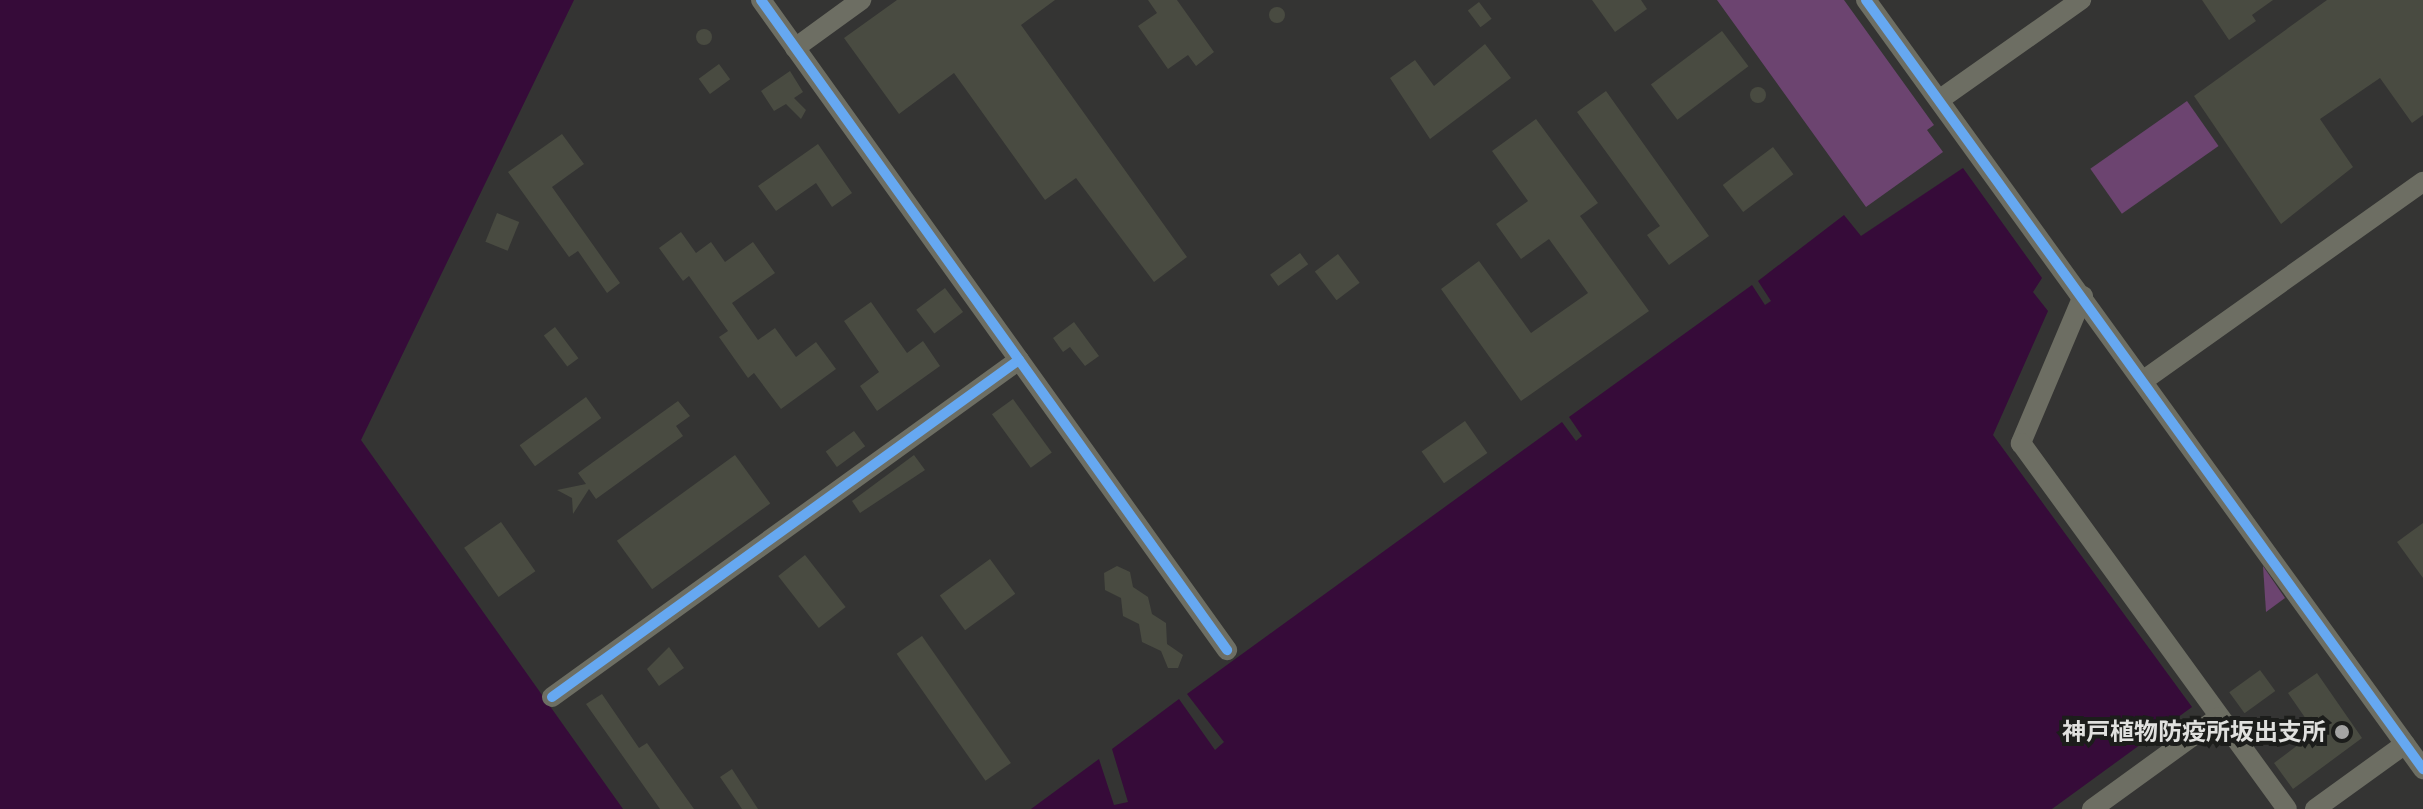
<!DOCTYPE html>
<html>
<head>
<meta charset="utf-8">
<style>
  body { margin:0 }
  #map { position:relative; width:2423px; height:809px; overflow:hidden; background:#343433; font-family:Cabin,"Noto Sans JP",sans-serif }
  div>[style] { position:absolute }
  .green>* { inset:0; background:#6c4470; transform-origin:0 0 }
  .water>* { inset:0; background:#360b39 }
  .building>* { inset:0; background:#494b41; transform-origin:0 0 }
  .round { border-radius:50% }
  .minor>* { height:20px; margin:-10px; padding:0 10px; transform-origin:10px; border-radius:10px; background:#6d6e63 }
  .cycleway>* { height:10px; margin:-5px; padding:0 5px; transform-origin:5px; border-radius:5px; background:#66a8f1 }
  .dots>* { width:22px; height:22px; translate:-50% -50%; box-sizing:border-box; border:4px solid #1c1d1b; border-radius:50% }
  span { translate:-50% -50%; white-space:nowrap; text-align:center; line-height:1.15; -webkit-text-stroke:8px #1c1d1b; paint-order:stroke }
  .poi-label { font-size:24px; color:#e1e1df; font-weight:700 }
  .right { translate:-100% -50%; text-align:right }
</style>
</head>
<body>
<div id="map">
  <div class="green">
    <i style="clip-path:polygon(1717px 0,1844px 0,1934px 125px,1927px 130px,1943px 152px,1866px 207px)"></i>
    <i style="left:2187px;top:101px;width:55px;height:118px;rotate:55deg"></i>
    <i style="clip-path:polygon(2263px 566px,2285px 598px,2266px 612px)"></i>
  </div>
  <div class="water">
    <i style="clip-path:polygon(0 0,574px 0,361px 440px,623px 809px,0 809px)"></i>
    <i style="clip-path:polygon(1963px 168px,2042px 278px,2033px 292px,2048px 311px,1993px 435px,2192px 707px,2052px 809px,1031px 809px,1099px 759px,1114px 805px,1128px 802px,1112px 749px,1179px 699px,1215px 750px,1224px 742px,1187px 694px,1562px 422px,1576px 441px,1582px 436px,1569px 417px,1752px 285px,1765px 305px,1771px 301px,1758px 281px,1844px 215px,1861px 236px)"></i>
  </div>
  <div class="building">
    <i style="clip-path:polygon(897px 0,1055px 0,1021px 25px,1187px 257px,1154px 282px,1076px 178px,1045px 200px,954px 73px,899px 114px,844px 38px)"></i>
    <i style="clip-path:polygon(1148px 0,1177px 0,1214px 52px,1196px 66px,1188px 55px,1168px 69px,1138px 26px,1157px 13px)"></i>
    <i style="clip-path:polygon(1592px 0,1641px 0,1647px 9px,1615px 32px)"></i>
    <i style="clip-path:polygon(2202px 0,2273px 0,2252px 15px,2256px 21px,2229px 40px)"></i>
    <i style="clip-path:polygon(2327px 0,2423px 0,2423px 115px,2412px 123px,2380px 78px,2320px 119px,2353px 167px,2281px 224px,2194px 96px)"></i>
    <i style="left:1479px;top:2px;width:21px;height:14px;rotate:53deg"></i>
    <i class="round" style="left:1269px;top:7px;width:16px;height:16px"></i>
    <i class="round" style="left:696px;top:29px;width:16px;height:16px"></i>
    <i style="left:1722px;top:31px;width:44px;height:89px;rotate:53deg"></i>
    <i style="clip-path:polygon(1485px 44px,1511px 78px,1430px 139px,1390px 78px,1415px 60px,1434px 86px)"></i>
    <i style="left:719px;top:64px;width:19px;height:25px;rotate:54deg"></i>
    <i style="clip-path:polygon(790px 71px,803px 92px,794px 98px,806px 110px,801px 119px,786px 104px,774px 111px,761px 91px)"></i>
    <i class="round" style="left:1750px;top:87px;width:16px;height:16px"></i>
    <i style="clip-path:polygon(1606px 91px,1709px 236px,1669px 265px,1647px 235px,1660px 226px,1577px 112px)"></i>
    <i style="clip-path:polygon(1536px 119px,1598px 203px,1580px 216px,1649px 311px,1521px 401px,1441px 289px,1479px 261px,1531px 333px,1588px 293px,1549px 239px,1521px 259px,1496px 224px,1528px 201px,1492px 151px)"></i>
    <i style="clip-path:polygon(562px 134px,584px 164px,552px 187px,620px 283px,607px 293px,578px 251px,569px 257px,508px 172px)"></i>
    <i style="clip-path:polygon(818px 144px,852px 193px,832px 207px,816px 183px,776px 211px,758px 186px)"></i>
    <i style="left:1773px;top:147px;width:34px;height:63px;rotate:53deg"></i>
    <i style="left:497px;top:213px;width:24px;height:31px;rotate:22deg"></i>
    <i style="clip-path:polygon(681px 232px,696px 253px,711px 242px,725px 262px,753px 242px,775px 273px,732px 303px,758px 340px,775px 328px,796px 357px,816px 342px,836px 369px,781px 409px,754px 373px,748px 378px,719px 337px,728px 331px,689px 276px,683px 281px,659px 248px)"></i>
    <i style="left:1300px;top:253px;width:14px;height:37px;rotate:54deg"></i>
    <i style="left:1338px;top:254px;width:36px;height:29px;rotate:53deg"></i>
    <i style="left:945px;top:288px;width:30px;height:36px;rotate:53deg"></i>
    <i style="clip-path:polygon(871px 302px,907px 353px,923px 341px,940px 366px,877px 411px,860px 386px,879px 372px,844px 321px)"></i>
    <i style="clip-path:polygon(1074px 322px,1099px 356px,1085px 366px,1070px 347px,1063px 352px,1053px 338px)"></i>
    <i style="left:555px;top:327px;width:39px;height:14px;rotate:53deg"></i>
    <i style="left:586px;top:397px;width:26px;height:82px;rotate:54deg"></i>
    <i style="left:1013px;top:399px;width:66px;height:26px;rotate:54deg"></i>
    <i style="clip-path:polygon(678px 401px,690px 416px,676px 426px,683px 436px,596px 499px,589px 489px,573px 514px,572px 498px,557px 490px,586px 484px,578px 473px)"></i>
    <i style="left:1465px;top:421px;width:39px;height:53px;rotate:55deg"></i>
    <i style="left:854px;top:431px;width:19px;height:35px;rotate:54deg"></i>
    <i style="left:735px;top:455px;width:60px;height:146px;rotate:54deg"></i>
    <i style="clip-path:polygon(914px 455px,925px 470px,860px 513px,852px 501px)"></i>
    <i style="left:501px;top:522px;width:60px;height:45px;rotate:55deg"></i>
    <i style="clip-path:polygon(2423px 523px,2423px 578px,2397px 542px)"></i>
    <i style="left:805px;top:555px;width:66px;height:34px;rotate:52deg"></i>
    <i style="left:990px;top:559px;width:43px;height:62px;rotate:54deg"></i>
    <i style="clip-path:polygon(1117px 566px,1130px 572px,1133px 587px,1148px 597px,1152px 614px,1166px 623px,1167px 644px,1183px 655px,1178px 668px,1168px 668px,1161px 651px,1142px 642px,1139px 624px,1123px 616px,1121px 598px,1105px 590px,1104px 573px)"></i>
    <i style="left:922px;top:636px;width:155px;height:31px;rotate:55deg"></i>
    <i style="clip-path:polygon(669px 647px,684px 668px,659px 686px,647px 669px)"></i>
    <i style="left:2260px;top:670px;width:26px;height:38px;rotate:54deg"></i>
    <i style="clip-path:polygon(2317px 673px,2362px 738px,2293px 789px,2274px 763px,2315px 732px,2288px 693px)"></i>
    <i style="clip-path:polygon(602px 694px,639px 748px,647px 743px,694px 809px,660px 809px,586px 704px)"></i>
    <i style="clip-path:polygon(732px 769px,758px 809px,742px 809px,720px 777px)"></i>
  </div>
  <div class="minor">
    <i style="left:761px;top:0;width:800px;rotate:54.36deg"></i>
    <i style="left:1866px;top:0;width:950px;rotate:54.08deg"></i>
    <i style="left:795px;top:48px;width:82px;rotate:-36deg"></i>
    <i style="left:1939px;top:100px;width:174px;rotate:-35.2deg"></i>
    <i style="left:2083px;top:296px;width:160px;rotate:112.9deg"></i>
    <i style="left:2021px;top:443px;width:452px;rotate:54deg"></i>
    <i style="left:2144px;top:380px;width:342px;rotate:-35.4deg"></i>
    <i style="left:552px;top:697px;width:576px;rotate:-35.82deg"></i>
    <i style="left:2092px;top:809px;width:157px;rotate:-35.9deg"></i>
    <i style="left:2315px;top:809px;width:111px;rotate:-35.8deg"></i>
  </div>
  <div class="cycleway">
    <i style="left:761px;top:0;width:800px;rotate:54.36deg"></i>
    <i style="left:1866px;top:0;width:950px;rotate:54.08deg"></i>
    <i style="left:552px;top:697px;width:576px;rotate:-35.82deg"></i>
  </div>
  <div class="dots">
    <i style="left:2342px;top:732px;background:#a4a4a3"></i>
  </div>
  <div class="poi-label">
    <span class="right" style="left:2326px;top:732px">神戸植物防疫所坂出支所</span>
  </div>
</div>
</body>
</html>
